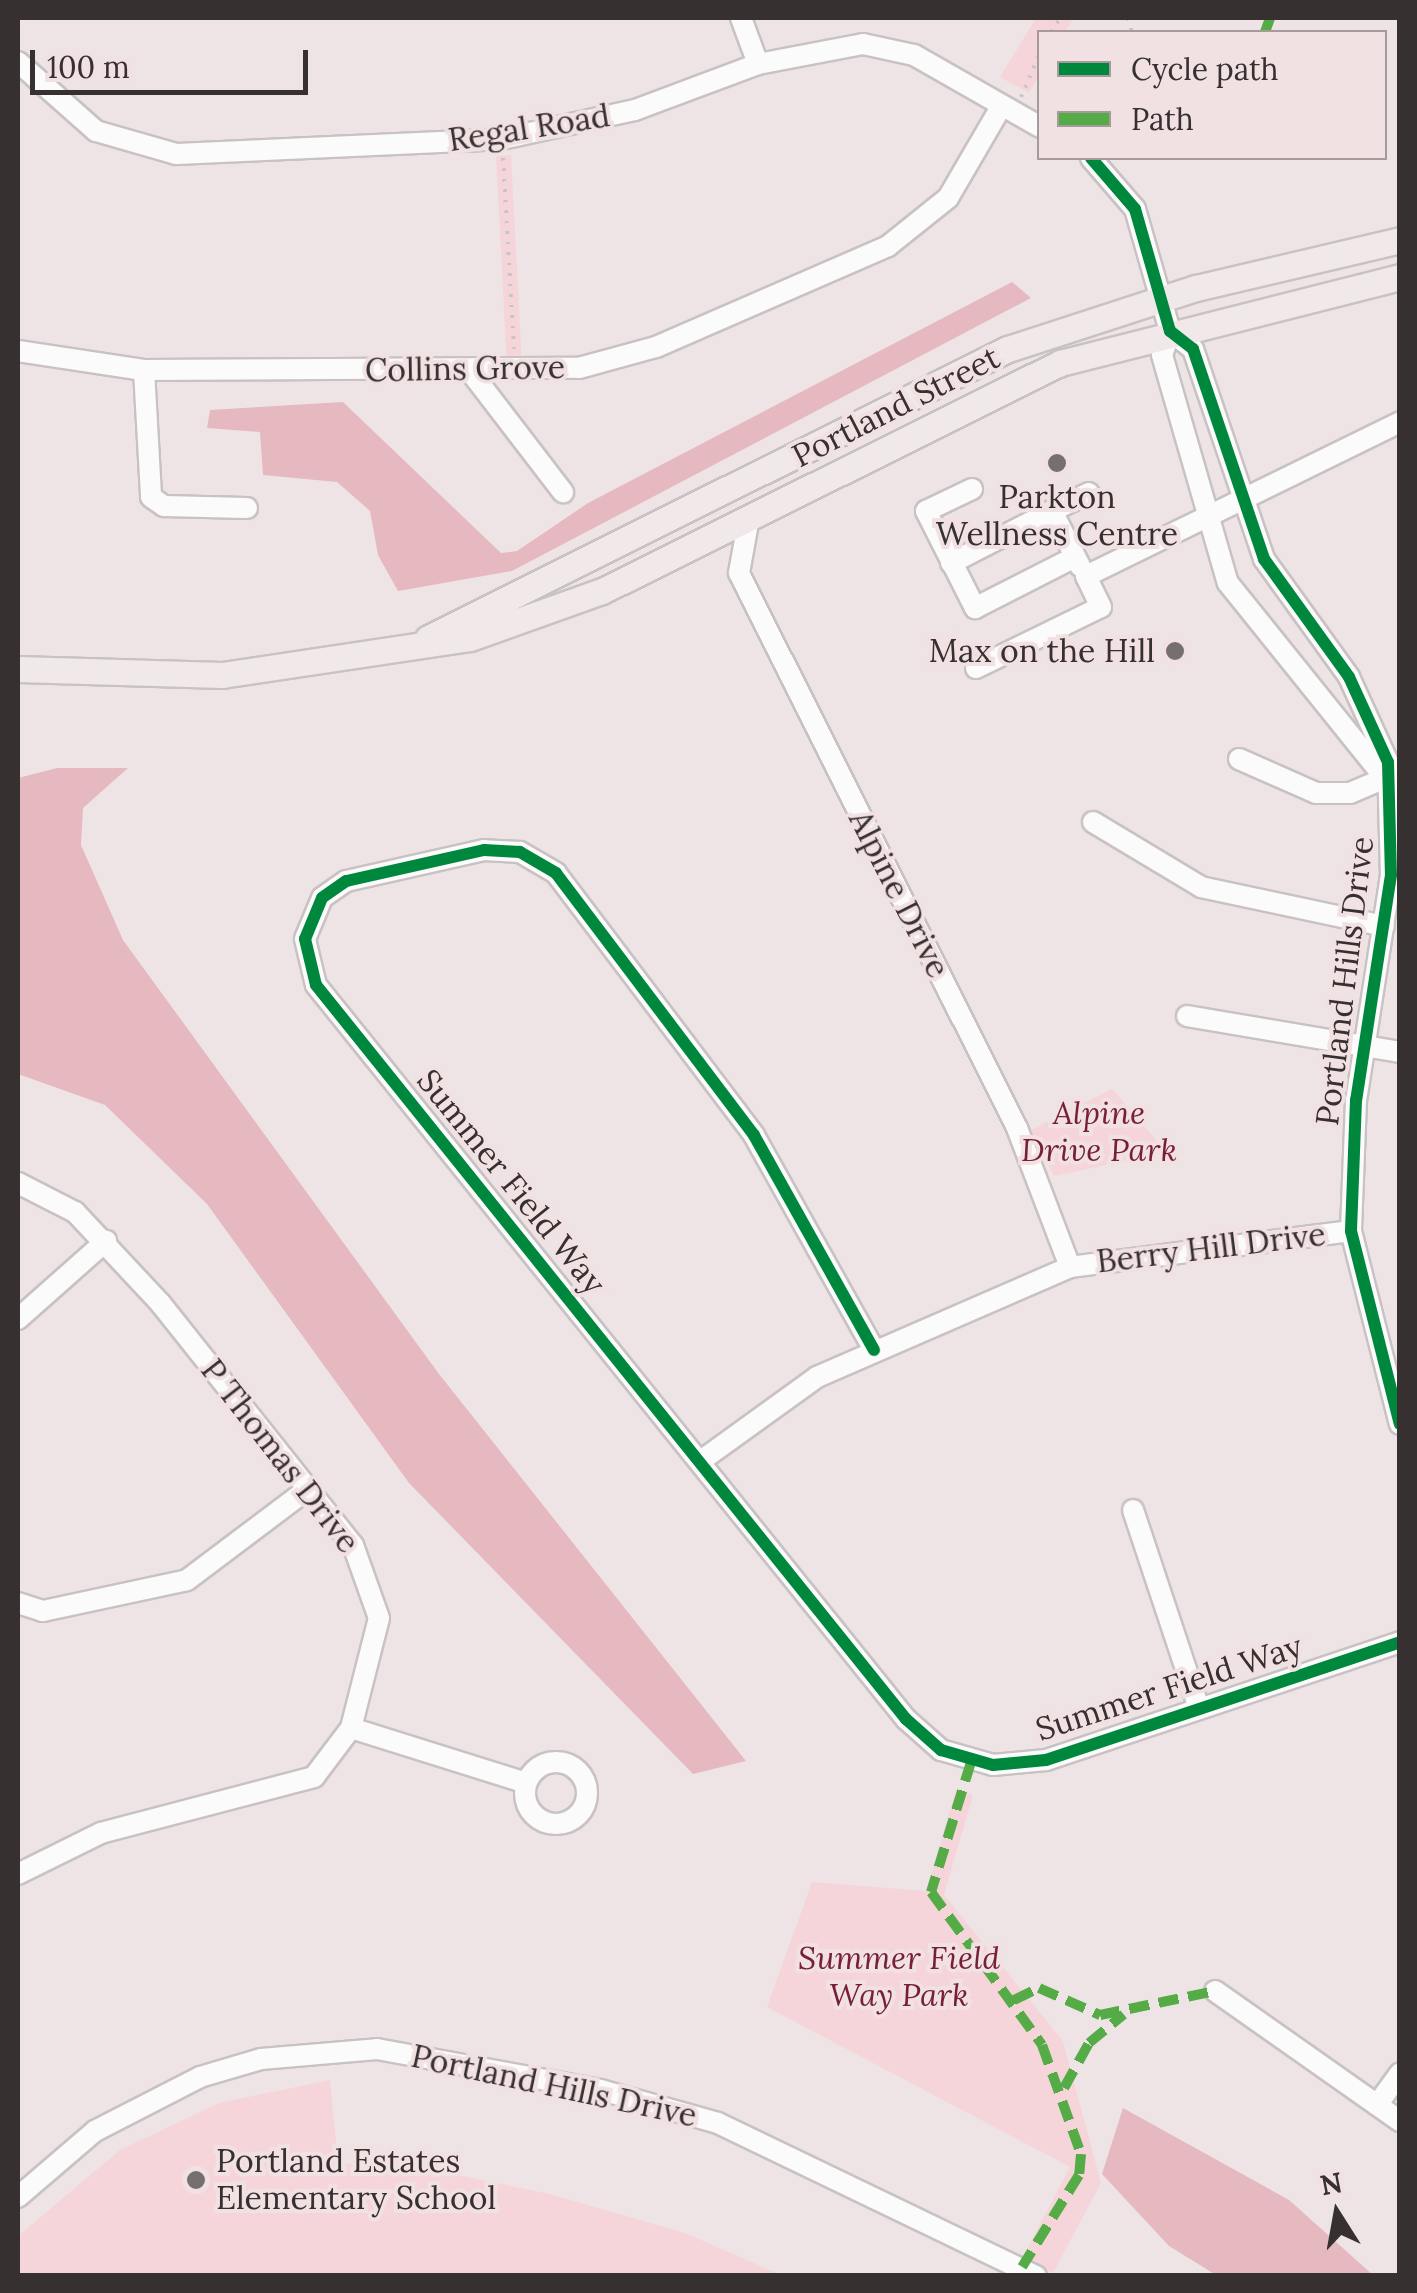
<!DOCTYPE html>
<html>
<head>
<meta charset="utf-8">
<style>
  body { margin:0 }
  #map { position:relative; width:1417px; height:2293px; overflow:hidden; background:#eee4e6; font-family:Lora,serif }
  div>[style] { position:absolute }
  .green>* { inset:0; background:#f5d5d9; transform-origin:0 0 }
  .forest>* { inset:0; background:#e6b9c0 }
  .path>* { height:4px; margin-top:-2px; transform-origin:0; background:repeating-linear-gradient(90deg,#c7c5c5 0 2.5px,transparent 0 10.5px) }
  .roads { filter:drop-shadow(2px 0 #c9c2c3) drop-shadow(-2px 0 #c9c2c3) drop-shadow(0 2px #c9c2c3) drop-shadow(0 -2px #c9c2c3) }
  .minor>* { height:20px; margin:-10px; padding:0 10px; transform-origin:10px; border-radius:10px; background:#fcfbfb }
  .minor>.ring { margin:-10px; padding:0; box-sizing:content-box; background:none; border:20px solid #fcfbfb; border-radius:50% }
  .major>* { height:25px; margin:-12.5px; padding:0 12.5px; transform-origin:12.5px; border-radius:12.5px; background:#f0e8e9 }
  .quiet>* { height:10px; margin-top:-5px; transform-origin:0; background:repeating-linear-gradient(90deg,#55ab45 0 20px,transparent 0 30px) }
  .cycleway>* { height:12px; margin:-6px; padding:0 6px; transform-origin:6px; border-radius:6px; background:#00873e }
  .dots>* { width:28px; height:28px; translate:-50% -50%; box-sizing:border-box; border:5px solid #f1e1e3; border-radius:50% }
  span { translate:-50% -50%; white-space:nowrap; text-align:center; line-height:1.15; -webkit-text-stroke:8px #f1e1e3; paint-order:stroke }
  .street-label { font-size:32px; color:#363030 }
  .poi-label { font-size:32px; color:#363030 }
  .right { translate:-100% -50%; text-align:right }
  .left { translate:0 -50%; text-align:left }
  .park-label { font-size:32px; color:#771f35; font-style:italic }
  .frame { position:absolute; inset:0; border:20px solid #363030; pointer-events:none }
  .legend { position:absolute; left:1037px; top:30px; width:350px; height:130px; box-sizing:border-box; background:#f1e1e3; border:2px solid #a69a9b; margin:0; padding:12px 18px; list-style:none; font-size:30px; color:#363030 }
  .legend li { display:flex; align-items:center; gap:20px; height:50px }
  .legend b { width:50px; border:2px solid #a69a9b }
  .north { position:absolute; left:1287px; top:2163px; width:100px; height:100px; -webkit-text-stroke:8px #f1e1e3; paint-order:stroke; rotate:349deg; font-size:28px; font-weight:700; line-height:40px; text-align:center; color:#363030 }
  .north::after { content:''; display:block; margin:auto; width:35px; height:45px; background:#363030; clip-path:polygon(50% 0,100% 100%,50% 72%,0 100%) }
  .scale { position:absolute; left:30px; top:50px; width:278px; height:45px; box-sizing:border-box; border:5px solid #363030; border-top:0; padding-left:12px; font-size:30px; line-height:35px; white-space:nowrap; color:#363030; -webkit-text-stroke:8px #f1e1e3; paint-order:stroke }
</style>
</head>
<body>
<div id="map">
  <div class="green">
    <i style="clip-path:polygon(1036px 18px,1074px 18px,1065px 32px,1040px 32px,1039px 76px,1029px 93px,1000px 77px)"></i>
    <i style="left:511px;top:155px;width:202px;height:15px;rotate:87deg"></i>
    <i style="clip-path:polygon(1112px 1089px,1167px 1152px,1054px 1176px,1031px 1130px)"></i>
    <i style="clip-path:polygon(956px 1790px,973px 1795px,944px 1895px,1063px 2041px,1101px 2183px,1053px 2273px,1023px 2257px,1070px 2167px,767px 2007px,812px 1882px,927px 1891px)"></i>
    <i style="clip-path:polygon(330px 2080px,338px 2163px,433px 2170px,550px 2194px,685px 2233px,781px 2275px,18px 2275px,18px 2236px,120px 2150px,219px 2103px)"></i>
  </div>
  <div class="forest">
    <i style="clip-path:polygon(1012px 282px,1031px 298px,512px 571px,398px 591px,378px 555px,370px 511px,337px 482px,263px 475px,260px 432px,207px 428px,210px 410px,343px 402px,501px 553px,517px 551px,588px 503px)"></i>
    <i style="clip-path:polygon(57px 768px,128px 768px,83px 808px,81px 845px,123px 940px,439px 1374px,746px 1761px,693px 1774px,409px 1483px,207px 1204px,105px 1105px,18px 1074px,18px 778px)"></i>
    <i style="clip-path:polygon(1123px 2108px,1289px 2200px,1373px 2275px,1216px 2275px,1169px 2246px,1102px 2174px)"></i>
  </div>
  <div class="path">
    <i style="left:1128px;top:18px;width:15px;rotate:74deg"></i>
    <i style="left:1051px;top:32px;width:17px;rotate:-57deg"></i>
    <i style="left:1021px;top:97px;width:48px;rotate:-66.6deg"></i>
    <i style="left:503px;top:158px;width:191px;rotate:86.7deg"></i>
  </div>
  <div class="roads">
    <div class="minor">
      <i style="left:741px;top:18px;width:49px;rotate:69.7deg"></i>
      <i style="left:18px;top:62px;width:104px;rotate:41.5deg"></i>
      <i style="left:96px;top:131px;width:83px;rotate:16deg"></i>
      <i style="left:176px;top:154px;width:326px;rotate:-2.6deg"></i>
      <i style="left:502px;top:139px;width:136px;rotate:-12.3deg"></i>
      <i style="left:635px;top:110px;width:131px;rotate:-20.5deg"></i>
      <i style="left:758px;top:64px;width:107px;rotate:-10.8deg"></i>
      <i style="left:863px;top:44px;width:52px;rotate:12.2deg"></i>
      <i style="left:914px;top:55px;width:145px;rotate:29.7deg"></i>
      <i style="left:1091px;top:158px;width:67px;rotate:49.2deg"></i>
      <i style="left:1135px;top:209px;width:127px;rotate:74deg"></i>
      <i style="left:1170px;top:331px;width:29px;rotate:38deg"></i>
      <i style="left:1193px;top:349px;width:222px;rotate:71.3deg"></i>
      <i style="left:1264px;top:559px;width:145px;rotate:54.2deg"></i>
      <i style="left:1349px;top:677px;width:94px;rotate:65.4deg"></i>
      <i style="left:1388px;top:762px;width:113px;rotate:88.5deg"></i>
      <i style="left:1391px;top:875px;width:228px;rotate:98.8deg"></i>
      <i style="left:1356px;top:1100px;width:131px;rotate:92.2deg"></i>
      <i style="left:1351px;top:1231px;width:199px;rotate:75.8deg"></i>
      <i style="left:1170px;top:331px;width:25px;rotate:108deg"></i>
      <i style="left:1162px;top:355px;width:237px;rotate:73.9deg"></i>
      <i style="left:1228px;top:583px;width:250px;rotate:51.2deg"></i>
      <i style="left:18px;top:351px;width:127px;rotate:8.6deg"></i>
      <i style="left:144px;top:370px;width:435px;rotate:-0.3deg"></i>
      <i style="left:579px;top:368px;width:80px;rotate:-15.3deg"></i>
      <i style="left:656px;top:347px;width:253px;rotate:-23.5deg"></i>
      <i style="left:888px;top:246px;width:77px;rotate:-38.7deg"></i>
      <i style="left:948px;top:198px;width:105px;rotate:-59.8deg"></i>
      <i style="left:144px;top:370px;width:127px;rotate:86.8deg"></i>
      <i style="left:151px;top:497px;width:16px;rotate:35deg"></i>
      <i style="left:164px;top:506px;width:83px;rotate:1.4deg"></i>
      <i style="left:470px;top:371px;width:153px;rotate:52.5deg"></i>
      <i style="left:972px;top:489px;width:51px;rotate:154.4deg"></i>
      <i style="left:926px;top:511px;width:109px;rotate:63.2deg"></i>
      <i style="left:975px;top:608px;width:112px;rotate:-27deg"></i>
      <i style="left:748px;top:523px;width:51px;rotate:100.2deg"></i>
      <i style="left:739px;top:573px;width:621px;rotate:63.39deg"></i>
      <i style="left:1017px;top:1128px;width:149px;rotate:69.1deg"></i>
      <i style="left:951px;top:563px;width:114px;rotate:-27.2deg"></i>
      <i style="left:1080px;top:566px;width:62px;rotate:-117deg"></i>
      <i style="left:1052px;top:511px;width:41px;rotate:-25.9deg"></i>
      <i style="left:976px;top:668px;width:139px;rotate:-26deg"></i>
      <i style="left:1101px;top:607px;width:34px;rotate:-116deg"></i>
      <i style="left:1086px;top:576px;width:350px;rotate:-26.1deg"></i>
      <i style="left:1239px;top:759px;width:84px;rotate:23.8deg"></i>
      <i style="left:1316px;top:793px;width:34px"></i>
      <i style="left:1350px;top:793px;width:38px;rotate:-23deg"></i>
      <i style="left:1093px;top:822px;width:126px;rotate:31deg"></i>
      <i style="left:1201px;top:887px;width:187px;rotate:12deg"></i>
      <i style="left:1187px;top:1016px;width:216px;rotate:9.6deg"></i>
      <i style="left:18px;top:1183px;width:64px;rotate:27deg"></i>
      <i style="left:75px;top:1212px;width:126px;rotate:46.9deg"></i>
      <i style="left:161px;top:1304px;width:308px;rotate:51.5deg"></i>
      <i style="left:353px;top:1545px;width:77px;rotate:70.4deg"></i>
      <i style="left:379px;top:1618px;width:114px;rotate:104.3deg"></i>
      <i style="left:351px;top:1728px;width:61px;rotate:127.1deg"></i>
      <i style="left:314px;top:1777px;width:220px;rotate:165.3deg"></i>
      <i style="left:101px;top:1833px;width:93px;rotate:153.7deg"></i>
      <i style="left:18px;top:1319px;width:118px;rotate:-41.6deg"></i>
      <i style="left:874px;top:1350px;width:246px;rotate:-119.2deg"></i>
      <i style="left:754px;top:1135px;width:328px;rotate:-127.1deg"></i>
      <i style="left:556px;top:873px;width:42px;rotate:-149.7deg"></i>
      <i style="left:520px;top:852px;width:36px;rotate:-177deg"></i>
      <i style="left:484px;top:850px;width:141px;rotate:167.3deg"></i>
      <i style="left:346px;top:881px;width:29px;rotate:145deg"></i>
      <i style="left:322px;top:898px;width:44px;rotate:112.5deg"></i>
      <i style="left:305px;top:939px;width:47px;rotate:76.6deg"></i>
      <i style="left:316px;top:985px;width:942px;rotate:51.21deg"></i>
      <i style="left:906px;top:1719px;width:47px;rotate:41.5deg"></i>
      <i style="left:941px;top:1750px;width:54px;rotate:16.1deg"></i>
      <i style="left:993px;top:1765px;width:53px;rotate:-5.4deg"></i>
      <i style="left:1046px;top:1760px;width:373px;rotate:-18.4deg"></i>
      <i style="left:702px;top:1460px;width:142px;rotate:-35.8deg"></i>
      <i style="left:817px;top:1377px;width:276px;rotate:-23.5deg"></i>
      <i style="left:1070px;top:1267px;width:283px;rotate:-7.3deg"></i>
      <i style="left:1133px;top:1510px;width:206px;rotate:71.6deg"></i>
      <i style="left:18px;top:1603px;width:26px;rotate:18deg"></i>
      <i style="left:43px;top:1611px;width:147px;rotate:-12.1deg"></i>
      <i style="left:187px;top:1580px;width:148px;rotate:-37deg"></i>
      <i style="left:351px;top:1728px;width:183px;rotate:17.4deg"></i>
      <i class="ring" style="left:525px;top:1762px;width:42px;height:42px"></i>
      <i style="left:1215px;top:1991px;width:226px;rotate:35.1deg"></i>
      <i style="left:1377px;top:2105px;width:39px;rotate:-54deg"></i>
      <i style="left:18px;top:2197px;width:101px;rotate:-40.6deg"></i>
      <i style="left:95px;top:2131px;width:118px;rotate:-27.2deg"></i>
      <i style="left:200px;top:2077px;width:64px;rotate:-16.4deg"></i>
      <i style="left:261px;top:2059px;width:116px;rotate:-4.9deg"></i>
      <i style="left:377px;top:2049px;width:228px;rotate:10.4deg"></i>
      <i style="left:601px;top:2090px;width:122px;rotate:15.8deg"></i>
      <i style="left:718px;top:2123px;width:353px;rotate:25.7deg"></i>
    </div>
    <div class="major">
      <i style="left:428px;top:638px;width:648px;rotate:-26.49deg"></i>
      <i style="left:1008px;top:349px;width:198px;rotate:-18deg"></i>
      <i style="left:1196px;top:288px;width:210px;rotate:-13.2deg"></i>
      <i style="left:18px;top:669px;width:204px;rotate:1.7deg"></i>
      <i style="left:222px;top:675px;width:251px;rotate:-8.5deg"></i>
      <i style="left:470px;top:638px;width:140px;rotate:-19.6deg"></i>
      <i style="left:602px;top:591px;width:512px;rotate:-26.46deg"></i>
      <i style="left:1060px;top:363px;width:351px;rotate:-14.2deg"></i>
    </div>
  </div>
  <div class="quiet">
    <i style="left:1265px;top:32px;width:15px;rotate:-70deg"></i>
    <i style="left:971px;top:1762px;width:136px;rotate:107.1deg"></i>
    <i style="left:931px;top:1892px;width:189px;rotate:54deg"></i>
    <i style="left:1042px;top:2045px;width:116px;rotate:70.3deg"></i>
    <i style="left:1081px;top:2154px;width:21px;rotate:95deg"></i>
    <i style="left:1079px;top:2175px;width:108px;rotate:121.8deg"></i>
    <i style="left:1014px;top:2000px;width:28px;rotate:-26deg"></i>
    <i style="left:1039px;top:1988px;width:67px;rotate:23.9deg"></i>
    <i style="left:1100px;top:2015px;width:117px;rotate:-11.8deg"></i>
    <i style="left:1064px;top:2088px;width:51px;rotate:-60.9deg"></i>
    <i style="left:1089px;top:2043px;width:45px;rotate:-39.6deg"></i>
  </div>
  <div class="cycleway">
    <i style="left:1091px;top:158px;width:67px;rotate:49.2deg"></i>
    <i style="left:1135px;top:209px;width:127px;rotate:74deg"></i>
    <i style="left:1170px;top:331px;width:29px;rotate:38deg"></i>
    <i style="left:1193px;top:349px;width:222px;rotate:71.3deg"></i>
    <i style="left:1264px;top:559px;width:145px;rotate:54.2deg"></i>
    <i style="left:1349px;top:677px;width:94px;rotate:65.4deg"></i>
    <i style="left:1388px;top:762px;width:113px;rotate:88.5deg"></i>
    <i style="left:1391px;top:875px;width:228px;rotate:98.8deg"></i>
    <i style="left:1356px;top:1100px;width:131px;rotate:92.2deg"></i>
    <i style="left:1351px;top:1231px;width:199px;rotate:75.8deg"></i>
    <i style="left:874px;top:1350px;width:246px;rotate:-119.2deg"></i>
    <i style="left:754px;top:1135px;width:328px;rotate:-127.1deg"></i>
    <i style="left:556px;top:873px;width:42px;rotate:-149.7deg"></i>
    <i style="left:520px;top:852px;width:36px;rotate:-177deg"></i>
    <i style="left:484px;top:850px;width:141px;rotate:167.3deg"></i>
    <i style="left:346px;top:881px;width:29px;rotate:145deg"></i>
    <i style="left:322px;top:898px;width:44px;rotate:112.5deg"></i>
    <i style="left:305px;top:939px;width:47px;rotate:76.6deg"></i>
    <i style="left:316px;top:985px;width:942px;rotate:51.21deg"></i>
    <i style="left:906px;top:1719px;width:47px;rotate:41.5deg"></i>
    <i style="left:941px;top:1750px;width:54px;rotate:16.1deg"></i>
    <i style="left:993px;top:1765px;width:53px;rotate:-5.4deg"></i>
    <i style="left:1046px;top:1760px;width:373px;rotate:-18.4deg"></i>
  </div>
  <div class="dots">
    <i style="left:1057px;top:463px;background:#766f70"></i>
    <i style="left:1175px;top:651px;background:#766f70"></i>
    <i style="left:196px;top:2180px;background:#766f70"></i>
  </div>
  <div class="street-label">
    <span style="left:529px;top:128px;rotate:-9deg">Regal Road</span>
    <span style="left:465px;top:369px;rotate:-1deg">Collins Grove</span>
    <span style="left:896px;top:407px;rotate:-27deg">Portland Street</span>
    <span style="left:899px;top:894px;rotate:63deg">Alpine Drive</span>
    <span style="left:1345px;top:981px;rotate:-83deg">Portland Hills Drive</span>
    <span style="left:511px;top:1182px;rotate:51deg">Summer Field Way</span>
    <span style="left:1211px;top:1248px;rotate:-7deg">Berry Hill Drive</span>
    <span style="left:280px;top:1456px;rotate:52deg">P Thomas Drive</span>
    <span style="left:1169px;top:1688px;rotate:-18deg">Summer Field Way</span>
    <span style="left:554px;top:2086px;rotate:12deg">Portland Hills Drive</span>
  </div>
  <div class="poi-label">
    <span style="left:1057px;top:516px">Parkton<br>Wellness Centre</span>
    <span class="right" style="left:1155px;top:651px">Max on the Hill</span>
    <span class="left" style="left:216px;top:2180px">Portland Estates<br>Elementary School</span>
  </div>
  <div class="park-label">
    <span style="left:1099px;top:1132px">Alpine<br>Drive Park</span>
    <span style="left:899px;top:1977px">Summer Field<br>Way Park</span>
  </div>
  <div class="frame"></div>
  <ul class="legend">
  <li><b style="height:12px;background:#00873e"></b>Cycle path</li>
  <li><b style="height:12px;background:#55ab45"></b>Path</li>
  </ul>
  <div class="north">N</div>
  <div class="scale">100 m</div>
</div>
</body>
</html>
